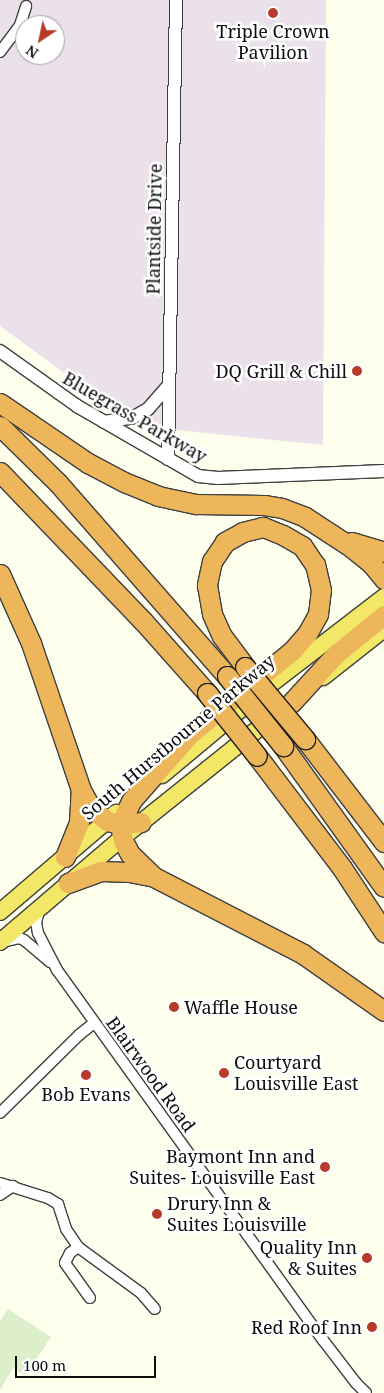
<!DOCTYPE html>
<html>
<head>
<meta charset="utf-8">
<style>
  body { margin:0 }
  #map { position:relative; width:384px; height:1393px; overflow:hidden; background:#fefeed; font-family:"Noto Serif",serif }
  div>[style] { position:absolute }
  .industrial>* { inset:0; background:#ebe1eb }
  .pitch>* { inset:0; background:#dcefca }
  .roads { filter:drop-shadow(1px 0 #404040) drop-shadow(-1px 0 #404040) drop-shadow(0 1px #404040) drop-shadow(0 -1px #404040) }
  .minor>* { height:10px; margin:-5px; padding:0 5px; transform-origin:5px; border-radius:5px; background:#fff }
  .tertiary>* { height:12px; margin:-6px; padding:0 6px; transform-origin:6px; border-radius:6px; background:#fff }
  .primary>* { height:16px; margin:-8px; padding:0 8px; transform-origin:8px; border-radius:8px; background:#f3e768 }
  .motorway>* { height:19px; margin:-9.5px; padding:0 9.5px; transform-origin:9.5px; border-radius:9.5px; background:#eeb65b }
  .bridges { filter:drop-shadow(1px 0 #1e1e1e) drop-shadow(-1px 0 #1e1e1e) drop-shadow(0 1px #1e1e1e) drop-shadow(0 -1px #1e1e1e) }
  .motorway-bridge>* { height:19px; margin:-9.5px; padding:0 9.5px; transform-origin:9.5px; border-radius:9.5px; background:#eeb65b }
  .dots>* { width:14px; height:14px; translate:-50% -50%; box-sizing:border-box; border:2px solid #fff; border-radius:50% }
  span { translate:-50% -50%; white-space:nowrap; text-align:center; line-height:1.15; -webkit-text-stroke:5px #fff; paint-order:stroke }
  .poi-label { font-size:18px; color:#0d0d0d }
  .right { translate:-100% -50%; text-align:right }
  .left { translate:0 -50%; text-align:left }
  .street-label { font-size:18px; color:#0d0d0d }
  .north { position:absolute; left:15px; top:15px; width:50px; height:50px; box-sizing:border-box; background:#fff; border:1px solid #9e9e9e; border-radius:50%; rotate:214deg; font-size:14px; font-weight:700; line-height:20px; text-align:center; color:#0d0d0d }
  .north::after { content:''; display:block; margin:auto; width:18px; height:22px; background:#b73a2a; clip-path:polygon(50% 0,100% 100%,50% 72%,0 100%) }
  .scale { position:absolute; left:15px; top:1356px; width:141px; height:22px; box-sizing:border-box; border:2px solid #0d0d0d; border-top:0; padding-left:6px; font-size:15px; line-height:18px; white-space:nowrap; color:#0d0d0d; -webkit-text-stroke:4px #fff; paint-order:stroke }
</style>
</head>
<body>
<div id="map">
  <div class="industrial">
    <i style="clip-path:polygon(evenodd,0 0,326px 0,323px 445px,137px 426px,0 326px,0 0,25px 25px,55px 25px,55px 55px,25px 55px,25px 25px)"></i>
  </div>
  <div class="pitch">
    <i style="clip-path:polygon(8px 1309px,51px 1337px,25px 1376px,13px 1368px,0 1390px,0 1321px)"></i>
  </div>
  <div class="roads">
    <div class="minor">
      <i style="left:0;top:52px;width:34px;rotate:-53deg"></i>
      <i style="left:20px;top:25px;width:20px;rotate:-72deg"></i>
      <i style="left:40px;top:908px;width:15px;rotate:106deg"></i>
      <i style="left:36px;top:922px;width:11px;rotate:80deg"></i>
      <i style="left:38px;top:933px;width:42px;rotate:62.8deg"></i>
      <i style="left:57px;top:970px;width:456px;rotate:54.3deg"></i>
      <i style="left:323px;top:1340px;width:54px;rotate:52.5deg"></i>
      <i style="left:356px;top:1383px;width:14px;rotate:45deg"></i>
      <i style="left:3px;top:942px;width:16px;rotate:-14deg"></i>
      <i style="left:19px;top:938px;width:5px;rotate:22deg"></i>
      <i style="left:24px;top:940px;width:34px;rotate:40deg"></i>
      <i style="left:0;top:1113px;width:111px;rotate:-44.6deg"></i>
      <i style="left:79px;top:1035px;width:19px;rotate:-39deg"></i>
      <i style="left:0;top:1183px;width:50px;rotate:17.4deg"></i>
      <i style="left:48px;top:1198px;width:12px;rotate:31deg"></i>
      <i style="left:58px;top:1204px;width:26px;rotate:72deg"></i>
      <i style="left:66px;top:1229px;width:22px;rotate:56deg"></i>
      <i style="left:78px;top:1247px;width:78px;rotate:36.1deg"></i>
      <i style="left:141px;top:1293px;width:21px;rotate:49deg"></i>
      <i style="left:0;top:1195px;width:16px;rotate:-35deg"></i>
      <i style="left:78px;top:1247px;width:10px;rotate:143deg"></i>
      <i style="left:70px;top:1253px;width:11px;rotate:117deg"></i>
      <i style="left:65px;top:1263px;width:43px;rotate:54.5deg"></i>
    </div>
    <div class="tertiary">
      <i style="left:0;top:351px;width:95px;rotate:35.5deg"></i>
      <i style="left:77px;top:406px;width:140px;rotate:30deg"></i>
      <i style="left:198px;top:476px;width:20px;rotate:6deg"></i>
      <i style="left:218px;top:478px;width:166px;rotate:-2.4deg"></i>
      <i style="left:104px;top:422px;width:30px;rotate:-9deg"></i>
      <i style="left:134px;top:417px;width:16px;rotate:-30deg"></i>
      <i style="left:148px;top:409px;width:30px;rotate:-49deg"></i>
      <i style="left:168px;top:459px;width:459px;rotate:-89deg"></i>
    </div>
    <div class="primary">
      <i style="left:323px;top:677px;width:78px;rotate:-38.2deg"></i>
      <i style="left:162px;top:775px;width:142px;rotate:-39.9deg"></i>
      <i style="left:271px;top:684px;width:143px;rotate:-37.6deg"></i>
      <i style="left:0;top:912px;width:153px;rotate:-40.5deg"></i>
      <i style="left:0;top:942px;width:162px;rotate:-40.5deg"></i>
      <i style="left:123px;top:837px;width:214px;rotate:-38.7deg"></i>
    </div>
    <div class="motorway">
      <i style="left:0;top:403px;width:107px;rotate:34.3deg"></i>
      <i style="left:88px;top:463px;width:41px;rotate:27.8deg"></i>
      <i style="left:124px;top:482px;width:37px;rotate:22deg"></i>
      <i style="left:158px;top:496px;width:39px;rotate:12deg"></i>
      <i style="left:196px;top:504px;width:68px;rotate:0.8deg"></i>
      <i style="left:264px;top:505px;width:18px;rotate:9deg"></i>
      <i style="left:282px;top:508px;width:25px;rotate:21deg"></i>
      <i style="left:305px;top:517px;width:55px;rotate:33.1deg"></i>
      <i style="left:351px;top:547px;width:26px;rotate:39deg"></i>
      <i style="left:371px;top:563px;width:21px;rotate:51deg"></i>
      <i style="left:0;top:426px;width:81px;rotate:44.5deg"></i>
      <i style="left:58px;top:483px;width:257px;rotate:48.8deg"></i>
      <i style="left:0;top:472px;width:207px;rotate:46.2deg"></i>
      <i style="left:143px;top:621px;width:96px;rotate:48.4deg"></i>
      <i style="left:352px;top:542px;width:34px;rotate:17deg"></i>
      <i style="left:0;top:574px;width:76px;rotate:65.8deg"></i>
      <i style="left:31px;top:643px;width:155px;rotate:71.2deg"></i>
      <i style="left:81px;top:790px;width:21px;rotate:61deg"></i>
      <i style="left:91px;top:808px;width:21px;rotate:39deg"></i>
      <i style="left:107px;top:821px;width:13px;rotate:13deg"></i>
      <i style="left:120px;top:824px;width:21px;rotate:-5deg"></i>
      <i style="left:291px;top:703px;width:67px;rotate:-47.4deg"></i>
      <i style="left:336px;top:654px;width:62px;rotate:-39.1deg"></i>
      <i style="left:305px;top:739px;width:130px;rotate:52.5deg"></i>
      <i style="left:283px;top:746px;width:173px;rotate:54.4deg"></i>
      <i style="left:257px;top:756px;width:141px;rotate:52.8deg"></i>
      <i style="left:342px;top:868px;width:77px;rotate:56.7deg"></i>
      <i style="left:65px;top:857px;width:37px;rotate:-68deg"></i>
      <i style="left:79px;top:823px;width:33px;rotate:-87deg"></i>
      <i style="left:154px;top:877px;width:33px;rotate:-136deg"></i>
      <i style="left:130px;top:854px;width:15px;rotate:-118deg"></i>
      <i style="left:123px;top:841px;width:17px;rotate:-100deg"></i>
      <i style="left:120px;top:824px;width:25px;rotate:-64deg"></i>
      <i style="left:131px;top:801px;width:88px;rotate:-48.7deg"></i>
      <i style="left:189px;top:735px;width:133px;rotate:-39.2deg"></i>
      <i style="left:292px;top:651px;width:23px;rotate:-49deg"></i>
      <i style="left:307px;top:634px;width:23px;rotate:-61deg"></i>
      <i style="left:318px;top:614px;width:24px;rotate:-83deg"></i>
      <i style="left:321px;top:590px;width:26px;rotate:-103deg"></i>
      <i style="left:315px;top:565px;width:23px;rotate:-124deg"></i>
      <i style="left:302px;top:546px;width:22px;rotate:-150deg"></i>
      <i style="left:283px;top:535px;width:22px;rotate:-158deg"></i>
      <i style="left:263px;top:527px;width:21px;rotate:166deg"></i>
      <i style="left:243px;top:532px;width:21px;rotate:151deg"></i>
      <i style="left:225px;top:542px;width:23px;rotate:124deg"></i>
      <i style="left:212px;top:561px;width:25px;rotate:102deg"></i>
      <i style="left:207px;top:585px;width:29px;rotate:80deg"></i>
      <i style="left:212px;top:614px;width:24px;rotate:66deg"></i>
      <i style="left:222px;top:636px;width:39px;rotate:53deg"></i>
      <i style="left:68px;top:883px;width:35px;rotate:-20deg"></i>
      <i style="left:101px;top:871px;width:28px;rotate:2deg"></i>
      <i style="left:129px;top:872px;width:25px;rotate:11deg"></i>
      <i style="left:154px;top:877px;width:168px;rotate:27.3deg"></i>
      <i style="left:303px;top:954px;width:99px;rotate:35.1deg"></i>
    </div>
  </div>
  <div class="bridges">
    <div class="motorway-bridge">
      <i style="left:245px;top:667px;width:94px;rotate:50.2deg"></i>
      <i style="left:227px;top:676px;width:90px;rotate:51.3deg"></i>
      <i style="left:207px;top:693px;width:80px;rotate:51.6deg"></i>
    </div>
  </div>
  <div class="dots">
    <i style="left:273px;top:13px;background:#b73a2a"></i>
    <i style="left:357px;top:371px;background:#b73a2a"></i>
    <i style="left:174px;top:1007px;background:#b73a2a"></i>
    <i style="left:224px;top:1073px;background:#b73a2a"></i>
    <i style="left:86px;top:1075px;background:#b73a2a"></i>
    <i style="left:325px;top:1167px;background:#b73a2a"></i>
    <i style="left:157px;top:1214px;background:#b73a2a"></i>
    <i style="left:367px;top:1258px;background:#b73a2a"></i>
    <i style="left:372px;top:1327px;background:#b73a2a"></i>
  </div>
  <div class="poi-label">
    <span style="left:273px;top:42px">Triple Crown<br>Pavilion</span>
    <span class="right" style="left:347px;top:371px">DQ Grill &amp; Chill</span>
    <span class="left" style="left:184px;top:1007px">Waffle House</span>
    <span class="left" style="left:234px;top:1073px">Courtyard<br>Louisville East</span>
    <span style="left:86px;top:1094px">Bob Evans</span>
    <span class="right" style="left:315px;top:1167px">Baymont Inn and<br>Suites- Louisville East</span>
    <span class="left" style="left:167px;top:1214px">Drury Inn &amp;<br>Suites Louisville</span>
    <span class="right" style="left:357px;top:1258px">Quality Inn<br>&amp; Suites</span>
    <span class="right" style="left:362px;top:1327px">Red Roof Inn</span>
  </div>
  <div class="street-label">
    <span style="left:154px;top:229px;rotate:-89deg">Plantside Drive</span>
    <span style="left:135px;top:417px;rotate:30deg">Bluegrass Parkway</span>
    <span style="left:178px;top:737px;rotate:-40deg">South Hurstbourne Parkway</span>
    <span style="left:151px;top:1074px;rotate:54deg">Blairwood Road</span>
  </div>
  <div class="north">N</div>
  <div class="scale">100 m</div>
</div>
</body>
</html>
